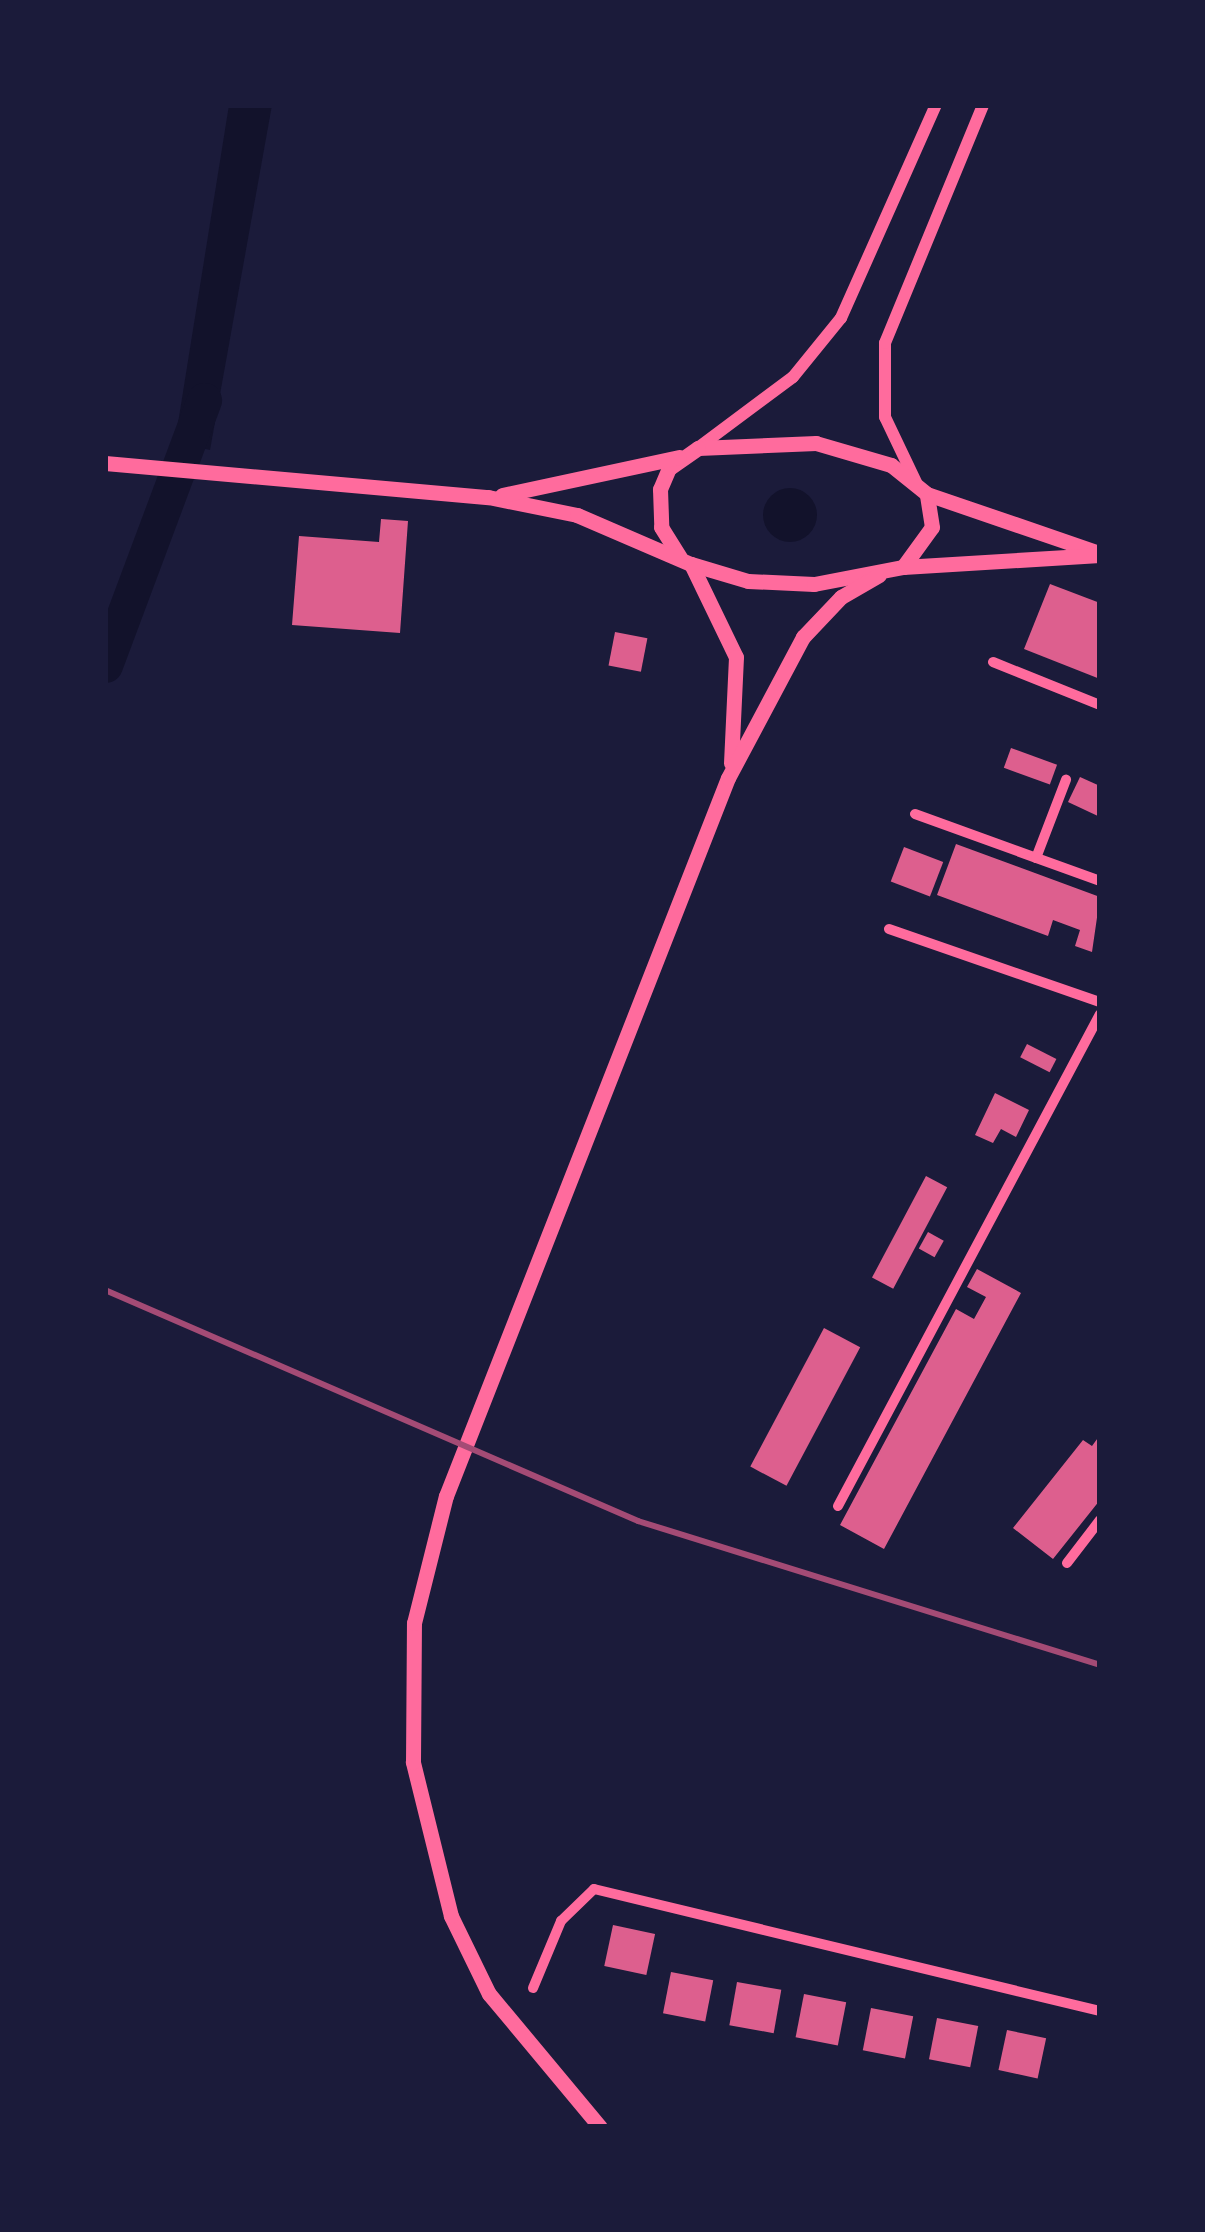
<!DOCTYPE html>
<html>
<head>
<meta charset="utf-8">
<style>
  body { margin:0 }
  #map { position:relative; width:1205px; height:2232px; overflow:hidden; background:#1b1b3a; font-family:"Fira Sans Condensed",sans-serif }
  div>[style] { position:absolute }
  .water>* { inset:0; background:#12122b }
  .round { border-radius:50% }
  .river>* { height:35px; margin:-17.5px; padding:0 17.5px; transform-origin:17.5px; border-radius:17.5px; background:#12122b }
  .building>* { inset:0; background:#dd5f8e; transform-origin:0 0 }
  .minor>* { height:10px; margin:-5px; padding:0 5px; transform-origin:5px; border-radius:5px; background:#ff6b9d }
  .tertiary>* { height:12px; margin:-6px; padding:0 6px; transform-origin:6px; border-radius:6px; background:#ff6b9d }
  .primary>* { height:15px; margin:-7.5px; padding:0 7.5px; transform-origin:7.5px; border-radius:7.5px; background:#ff6b9d }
  .rail>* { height:6px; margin:-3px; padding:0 3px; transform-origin:3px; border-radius:3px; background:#a44b75 }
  span { translate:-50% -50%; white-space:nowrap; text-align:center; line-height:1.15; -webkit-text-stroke:8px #1b1b3a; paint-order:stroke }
  .frame { position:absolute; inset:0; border:108px solid #1b1b3a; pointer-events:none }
</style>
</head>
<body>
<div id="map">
  <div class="water">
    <i style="clip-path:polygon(229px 105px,272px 105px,210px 450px,175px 442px)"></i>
    <i class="round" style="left:763px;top:488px;width:54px;height:54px"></i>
  </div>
  <div class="river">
    <i style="left:105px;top:665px;width:283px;rotate:-69.5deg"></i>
  </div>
  <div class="building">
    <i style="clip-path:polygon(381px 519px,408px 521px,400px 633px,292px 625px,299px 536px,379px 542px)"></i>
    <i style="clip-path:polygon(1050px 584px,1100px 603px,1100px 679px,1024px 649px)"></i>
    <i style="left:615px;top:632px;width:33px;height:34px;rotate:11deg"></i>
    <i style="left:1011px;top:748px;width:49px;height:21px;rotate:20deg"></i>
    <i style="clip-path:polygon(1080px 777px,1100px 786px,1100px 817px,1068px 802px)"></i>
    <i style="clip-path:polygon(956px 844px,1100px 897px,1092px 952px,1075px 946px,1080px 930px,1053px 920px,1048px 936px,937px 895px)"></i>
    <i style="left:904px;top:847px;width:42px;height:37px;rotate:21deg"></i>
    <i style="left:1027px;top:1044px;width:33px;height:15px;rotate:27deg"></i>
    <i style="clip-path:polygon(995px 1093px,1029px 1110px,1016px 1137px,1001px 1129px,993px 1143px,975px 1135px)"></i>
    <i style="left:926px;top:1176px;width:24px;height:115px;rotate:28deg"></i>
    <i style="left:928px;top:1232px;width:18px;height:19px;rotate:29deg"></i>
    <i style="clip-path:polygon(977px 1269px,1021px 1293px,884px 1549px,840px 1525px,956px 1309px,974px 1319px,986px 1297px,967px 1287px)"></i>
    <i style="left:824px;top:1328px;width:41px;height:157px;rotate:28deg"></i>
    <i style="clip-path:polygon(1100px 1435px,1100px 1500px,1053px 1559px,1013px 1528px,1083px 1440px,1092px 1446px)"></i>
    <i style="left:613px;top:1925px;width:43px;height:42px;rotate:12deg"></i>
    <i style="left:671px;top:1972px;width:43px;height:42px;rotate:11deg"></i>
    <i style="left:737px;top:1982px;width:45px;height:44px;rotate:10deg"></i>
    <i style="left:804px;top:1994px;width:43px;height:44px;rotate:11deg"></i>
    <i style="left:871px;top:2008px;width:43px;height:43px;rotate:11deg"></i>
    <i style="left:937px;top:2018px;width:42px;height:42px;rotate:11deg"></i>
    <i style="left:1007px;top:2030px;width:40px;height:41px;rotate:12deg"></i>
  </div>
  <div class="minor">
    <i style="left:993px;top:662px;width:115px;rotate:21.9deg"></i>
    <i style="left:915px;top:814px;width:197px;rotate:19.9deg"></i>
    <i style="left:1036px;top:858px;width:84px;rotate:-69deg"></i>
    <i style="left:889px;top:929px;width:223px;rotate:19.1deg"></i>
    <i style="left:838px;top:1506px;width:557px;rotate:-61.96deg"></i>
    <i style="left:1067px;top:1563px;width:54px;rotate:-52.5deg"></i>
    <i style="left:533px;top:1988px;width:73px;rotate:-67.3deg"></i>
    <i style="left:561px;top:1921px;width:46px;rotate:-44.1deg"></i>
    <i style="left:594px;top:1889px;width:520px;rotate:13.56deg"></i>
  </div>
  <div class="tertiary">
    <i style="left:699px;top:447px;width:117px;rotate:-36.7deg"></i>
    <i style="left:793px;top:377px;width:76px;rotate:-50.9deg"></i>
    <i style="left:841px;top:318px;width:233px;rotate:-66deg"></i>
    <i style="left:916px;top:482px;width:72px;rotate:-115.5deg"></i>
    <i style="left:885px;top:417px;width:74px;rotate:-90deg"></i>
    <i style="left:885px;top:343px;width:257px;rotate:-67.6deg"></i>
  </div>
  <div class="primary">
    <i style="left:105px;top:463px;width:385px;rotate:5.1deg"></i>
    <i style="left:488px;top:497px;width:91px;rotate:11.4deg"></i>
    <i style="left:577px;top:515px;width:124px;rotate:23.3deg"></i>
    <i style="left:691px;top:564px;width:59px;rotate:16.6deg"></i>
    <i style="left:748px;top:581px;width:66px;rotate:2.6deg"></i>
    <i style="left:814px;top:584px;width:91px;rotate:-10.8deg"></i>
    <i style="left:903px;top:567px;width:49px;rotate:-54.1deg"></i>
    <i style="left:932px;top:527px;width:33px;rotate:-99deg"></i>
    <i style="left:927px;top:494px;width:46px;rotate:-141.1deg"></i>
    <i style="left:891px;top:465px;width:78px;rotate:-163.7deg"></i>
    <i style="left:816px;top:443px;width:118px;rotate:177.6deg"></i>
    <i style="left:698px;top:448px;width:35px;rotate:145deg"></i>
    <i style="left:669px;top:468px;width:23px;rotate:113deg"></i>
    <i style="left:660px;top:489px;width:38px;rotate:88deg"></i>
    <i style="left:661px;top:527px;width:36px;rotate:58deg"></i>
    <i style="left:927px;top:494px;width:179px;rotate:18.9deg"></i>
    <i style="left:502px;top:495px;width:181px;rotate:-12.1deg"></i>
    <i style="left:691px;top:564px;width:103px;rotate:64.2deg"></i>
    <i style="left:736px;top:657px;width:106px;rotate:92.7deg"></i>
    <i style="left:903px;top:567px;width:197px;rotate:-3.5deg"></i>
    <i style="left:600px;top:2127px;width:173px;rotate:-129.8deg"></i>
    <i style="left:489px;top:1994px;width:87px;rotate:-116deg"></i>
    <i style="left:451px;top:1916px;width:159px;rotate:-103.9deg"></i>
    <i style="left:413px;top:1762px;width:139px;rotate:-89.6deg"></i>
    <i style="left:414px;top:1623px;width:131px;rotate:-75.9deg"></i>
    <i style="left:446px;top:1496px;width:771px;rotate:-68.56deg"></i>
    <i style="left:728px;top:778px;width:160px;rotate:-62deg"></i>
    <i style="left:803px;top:637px;width:55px;rotate:-46.5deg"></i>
    <i style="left:841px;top:597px;width:44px;rotate:-30.1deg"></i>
  </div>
  <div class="rail">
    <i style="left:105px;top:1290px;width:581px;rotate:23.43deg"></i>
    <i style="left:638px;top:1521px;width:484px;rotate:17.3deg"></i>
  </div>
  <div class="frame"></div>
</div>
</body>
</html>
